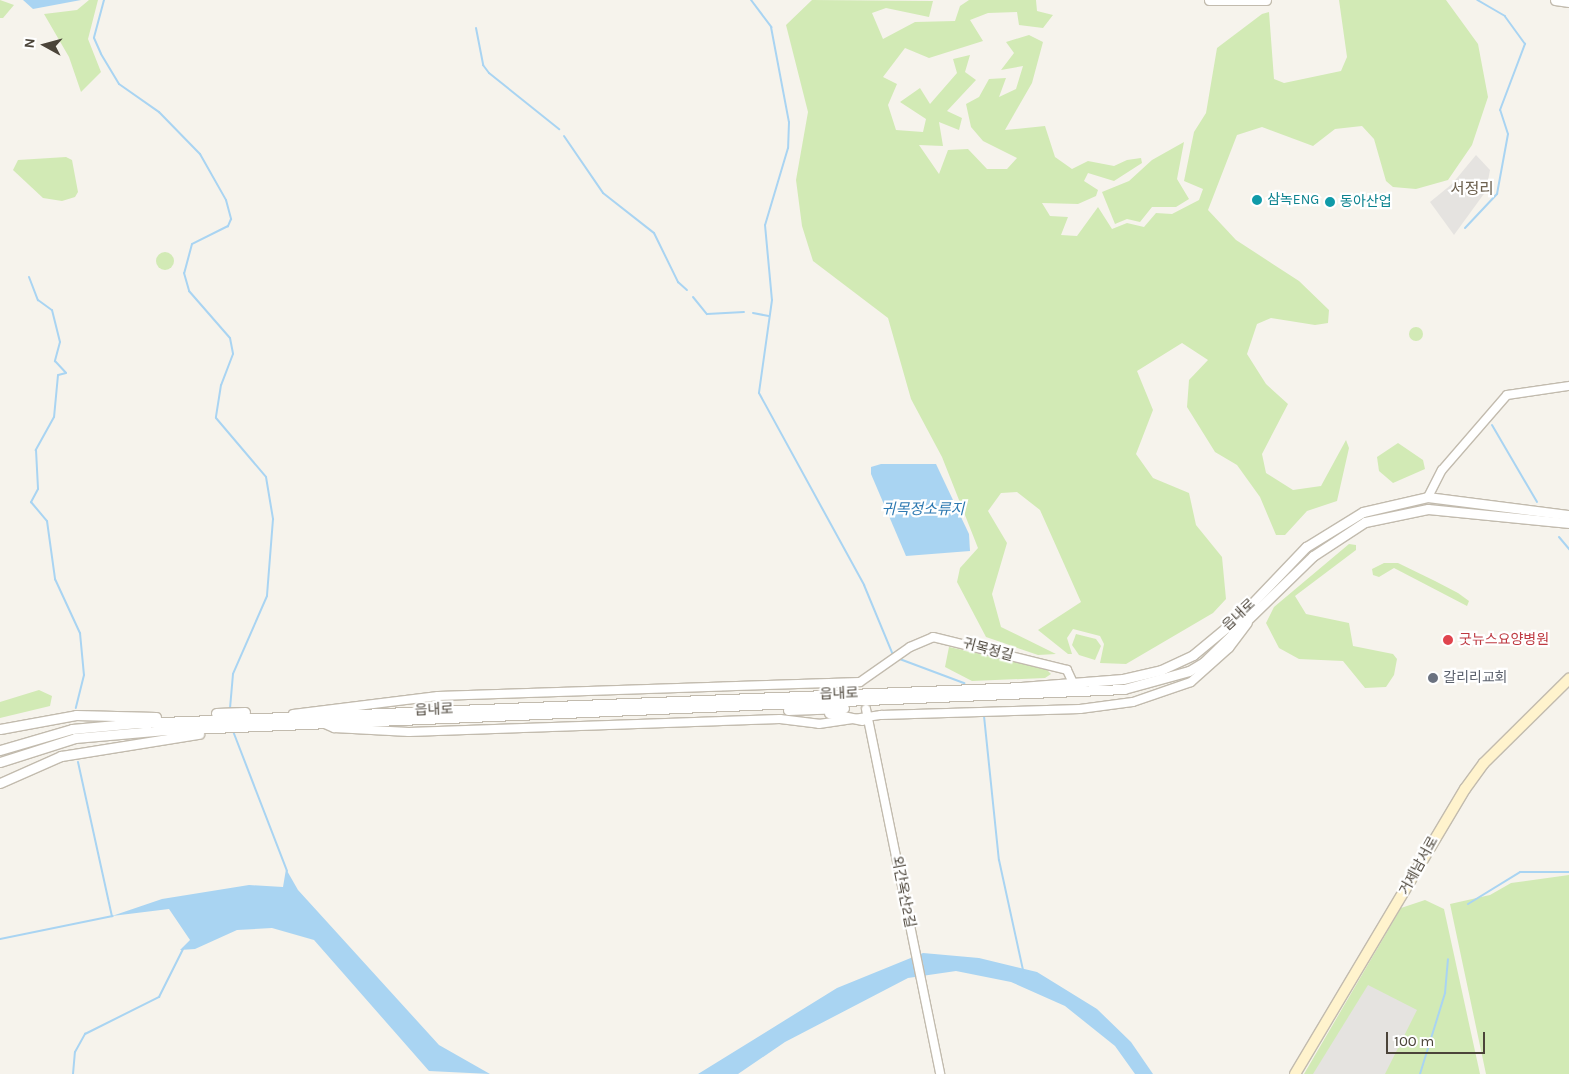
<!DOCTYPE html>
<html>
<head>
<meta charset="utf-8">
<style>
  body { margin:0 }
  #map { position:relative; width:1569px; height:1074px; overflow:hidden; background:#f6f3ec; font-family:Karla,"Noto Sans KR",sans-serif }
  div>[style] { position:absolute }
  .green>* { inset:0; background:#d2eab5 }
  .round { border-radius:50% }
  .parking>* { inset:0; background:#e5e3e0 }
  .water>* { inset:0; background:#a9d4f2 }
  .stream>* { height:2px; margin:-1px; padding:0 1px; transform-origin:1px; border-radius:1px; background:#a9d4f2 }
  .roads { filter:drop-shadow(1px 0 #c2bbae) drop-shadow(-1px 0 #c2bbae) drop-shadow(0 1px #c2bbae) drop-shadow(0 -1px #c2bbae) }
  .minor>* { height:8px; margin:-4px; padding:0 4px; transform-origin:4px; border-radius:4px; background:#fff }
  .tertiary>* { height:9px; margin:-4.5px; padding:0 4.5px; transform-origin:4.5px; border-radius:4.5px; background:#fff }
  .secondary>* { height:10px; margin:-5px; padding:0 5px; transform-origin:5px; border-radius:5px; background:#fff3cd }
  .dots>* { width:14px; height:14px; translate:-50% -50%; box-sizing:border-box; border:2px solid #fff; border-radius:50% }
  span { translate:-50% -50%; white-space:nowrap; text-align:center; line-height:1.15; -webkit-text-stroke:4.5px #fff; paint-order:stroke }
  .culture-label { font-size:14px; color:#0d838f }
  .left { translate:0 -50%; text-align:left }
  .street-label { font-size:14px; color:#4b4439 }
  .health-label { font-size:14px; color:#be3a42 }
  .worship-label { font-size:14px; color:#5b616d }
  .water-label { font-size:15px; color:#2e7ab2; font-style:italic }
  .quarter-label { font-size:16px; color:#6e6250 }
  .north { position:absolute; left:20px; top:20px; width:50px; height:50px; -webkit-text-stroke:4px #fff; paint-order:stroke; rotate:277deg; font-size:14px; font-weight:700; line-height:20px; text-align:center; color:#4b4439 }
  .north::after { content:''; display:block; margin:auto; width:18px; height:22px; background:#4b4439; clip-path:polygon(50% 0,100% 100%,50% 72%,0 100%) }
  .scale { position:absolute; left:1386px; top:1032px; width:99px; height:22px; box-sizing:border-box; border:2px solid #4b4439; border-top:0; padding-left:6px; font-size:15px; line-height:18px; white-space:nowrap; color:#4b4439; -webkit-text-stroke:4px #fff; paint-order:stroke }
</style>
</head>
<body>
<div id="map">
  <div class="green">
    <i style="clip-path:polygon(0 0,14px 5px,3px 18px,0 18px)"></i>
    <i style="clip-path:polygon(89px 0,98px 0,88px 39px,101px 72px,81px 92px,69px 57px,44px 14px,77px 10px)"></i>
    <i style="clip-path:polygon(812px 0,933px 1px,929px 17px,886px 8px,872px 13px,883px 39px,915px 22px,955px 21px,960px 6px,969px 0,1036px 0,1037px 11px,1053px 15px,1043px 28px,1019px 25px,1017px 12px,988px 13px,970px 20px,983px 41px,929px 58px,905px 48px,883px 77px,897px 84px,888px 105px,896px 130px,923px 132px,926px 119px,900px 102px,920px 88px,930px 104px,957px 73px,953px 59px,970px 55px,965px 72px,976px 80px,947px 111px,962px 118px,959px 130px,939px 122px,943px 146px,919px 145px,939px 174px,948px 150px,968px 149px,987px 169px,1007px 169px,1017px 158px,983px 141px,971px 127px,966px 104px,979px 97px,989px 79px,1006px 78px,999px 97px,1016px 89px,1023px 66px,1001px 70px,1014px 53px,1006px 42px,1029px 35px,1043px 42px,1032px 83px,1005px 130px,1045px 126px,1055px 157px,1072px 169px,1088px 161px,1114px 166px,1127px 160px,1141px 158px,1142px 163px,1114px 181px,1088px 173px,1084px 181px,1098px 190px,1096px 196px,1078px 204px,1042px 203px,1050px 216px,1068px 217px,1061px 235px,1077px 236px,1098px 207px,1112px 229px,1127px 223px,1144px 227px,1156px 213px,1172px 214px,1199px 200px,1203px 189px,1184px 181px,1194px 132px,1206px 113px,1217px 48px,1262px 14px,1269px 12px,1274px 79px,1284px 83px,1341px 71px,1347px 57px,1339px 0,1446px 0,1478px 44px,1488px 97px,1472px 145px,1448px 180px,1416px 189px,1393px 187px,1386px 181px,1374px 139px,1362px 126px,1335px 129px,1313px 146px,1262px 127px,1237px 135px,1208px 210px,1236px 240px,1299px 281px,1329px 310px,1328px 323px,1315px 325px,1271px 318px,1257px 324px,1247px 354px,1266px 384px,1288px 404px,1262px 454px,1266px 473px,1293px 490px,1321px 486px,1346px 440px,1349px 448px,1337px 501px,1307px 511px,1285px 535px,1276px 535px,1260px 497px,1237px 465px,1215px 452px,1187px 407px,1189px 380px,1208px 360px,1182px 343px,1137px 371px,1153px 410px,1136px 454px,1153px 478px,1189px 493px,1196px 525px,1222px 557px,1226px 599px,1213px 613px,1126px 664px,1100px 663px,1104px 644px,1100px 636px,1073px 629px,1067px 638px,1072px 654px,1068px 654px,1038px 630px,1081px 602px,1040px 510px,1017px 492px,1001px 493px,988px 511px,1007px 543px,992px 594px,1001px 627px,1056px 654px,1038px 655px,986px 637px,957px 582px,960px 568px,978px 548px,942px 457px,911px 399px,888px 318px,813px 261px,802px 226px,796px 180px,808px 112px,786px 25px)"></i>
    <i style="clip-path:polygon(1184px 142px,1177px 179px,1189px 199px,1176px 207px,1152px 207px,1140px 222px,1127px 219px,1115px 224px,1102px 192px,1129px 181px,1152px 160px)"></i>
    <i style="clip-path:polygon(66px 157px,72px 160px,78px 192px,75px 197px,62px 201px,43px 198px,13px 170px,18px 160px)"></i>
    <i class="round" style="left:156px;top:252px;width:18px;height:18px"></i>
    <i class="round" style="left:1409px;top:327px;width:14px;height:14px"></i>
    <i style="clip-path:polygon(1398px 443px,1423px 460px,1425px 469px,1393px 483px,1379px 471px,1377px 457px)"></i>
    <i style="clip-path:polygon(1349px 544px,1356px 545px,1356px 550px,1295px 596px,1306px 614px,1349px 623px,1353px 646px,1393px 654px,1397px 659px,1394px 675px,1386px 687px,1365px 688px,1343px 661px,1299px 659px,1279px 648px,1266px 623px,1274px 607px)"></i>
    <i style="clip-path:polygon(1384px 563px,1398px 563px,1435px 581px,1458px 593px,1469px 601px,1467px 606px,1394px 568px,1379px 577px,1373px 575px,1372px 569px)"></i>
    <i style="clip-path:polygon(1076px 634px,1096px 639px,1101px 646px,1095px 660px,1079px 655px,1072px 645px)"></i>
    <i style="clip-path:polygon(949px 647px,1045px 668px,1051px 674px,1045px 678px,972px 681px,945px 667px)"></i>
    <i style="clip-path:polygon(39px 690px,52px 696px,50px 706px,0 718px,0 702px)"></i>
    <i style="clip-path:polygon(1569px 875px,1569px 1074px,1486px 1074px,1450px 904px,1490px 895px,1511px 883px)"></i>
    <i style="clip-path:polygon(1425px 900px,1444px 909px,1480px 1074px,1304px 1074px,1401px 908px)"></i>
  </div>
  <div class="parking">
    <i style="clip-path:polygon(1476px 155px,1490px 170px,1486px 191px,1454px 235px,1430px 202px,1452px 184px)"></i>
    <i style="clip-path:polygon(1368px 985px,1417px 1010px,1385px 1074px,1313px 1074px)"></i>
  </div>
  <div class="water">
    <i style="clip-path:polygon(23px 0,81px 0,33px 9px)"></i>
    <i style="clip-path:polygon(881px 464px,936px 464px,969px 534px,970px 551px,906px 556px,871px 474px,871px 467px)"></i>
    <i style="clip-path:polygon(286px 869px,298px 890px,439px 1045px,490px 1074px,429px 1071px,314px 940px,272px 928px,237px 930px,195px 949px,180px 950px,190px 940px,169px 909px,112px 916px,162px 899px,249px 885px,283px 887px)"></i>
    <i style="clip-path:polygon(923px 953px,979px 958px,1037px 972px,1097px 1009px,1131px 1042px,1153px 1074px,1135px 1074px,1115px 1046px,1065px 1006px,1011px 982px,956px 971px,908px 978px,785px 1042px,738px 1074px,698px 1074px,837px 988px)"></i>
  </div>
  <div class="stream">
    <i style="left:104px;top:0;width:39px;rotate:105deg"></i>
    <i style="left:94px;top:38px;width:17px;rotate:66deg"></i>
    <i style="left:101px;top:54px;width:35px;rotate:59deg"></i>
    <i style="left:119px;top:84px;width:49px;rotate:35deg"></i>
    <i style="left:159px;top:112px;width:59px;rotate:45.7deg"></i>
    <i style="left:200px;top:154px;width:53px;rotate:60.5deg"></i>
    <i style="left:226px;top:200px;width:20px;rotate:75deg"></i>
    <i style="left:231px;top:219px;width:8px;rotate:113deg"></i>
    <i style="left:228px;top:226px;width:40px;rotate:153.4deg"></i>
    <i style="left:192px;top:244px;width:30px;rotate:105deg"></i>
    <i style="left:184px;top:273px;width:19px;rotate:74deg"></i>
    <i style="left:189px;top:291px;width:62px;rotate:48.9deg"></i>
    <i style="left:230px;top:338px;width:16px;rotate:79deg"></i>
    <i style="left:233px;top:354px;width:33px;rotate:111deg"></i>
    <i style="left:221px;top:385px;width:33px;rotate:99deg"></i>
    <i style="left:216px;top:418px;width:77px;rotate:49.7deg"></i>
    <i style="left:266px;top:477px;width:43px;rotate:80.5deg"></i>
    <i style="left:273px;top:519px;width:77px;rotate:94.5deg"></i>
    <i style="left:267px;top:596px;width:85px;rotate:113.6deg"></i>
    <i style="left:233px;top:674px;width:35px;rotate:95deg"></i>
    <i style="left:751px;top:0;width:34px;rotate:53deg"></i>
    <i style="left:771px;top:27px;width:97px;rotate:79.3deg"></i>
    <i style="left:789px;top:122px;width:26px;rotate:92deg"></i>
    <i style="left:788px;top:148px;width:80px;rotate:106.6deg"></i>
    <i style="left:765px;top:225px;width:75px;rotate:84.7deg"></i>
    <i style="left:772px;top:300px;width:94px;rotate:98deg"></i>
    <i style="left:759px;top:393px;width:219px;rotate:61.3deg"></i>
    <i style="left:864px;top:585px;width:76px;rotate:67.5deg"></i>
    <i style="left:476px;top:28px;width:38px;rotate:79deg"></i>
    <i style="left:483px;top:65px;width:10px;rotate:53deg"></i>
    <i style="left:489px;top:73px;width:90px;rotate:38.7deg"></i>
    <i style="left:564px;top:136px;width:69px;rotate:55.6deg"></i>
    <i style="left:603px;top:193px;width:65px;rotate:38.1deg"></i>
    <i style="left:654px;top:233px;width:55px;rotate:63.9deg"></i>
    <i style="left:678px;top:282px;width:12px;rotate:42deg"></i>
    <i style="left:1465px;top:228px;width:47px;rotate:-46.7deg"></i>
    <i style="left:1497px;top:194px;width:61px;rotate:-79.6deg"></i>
    <i style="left:1508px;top:134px;width:25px;rotate:-108deg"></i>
    <i style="left:1500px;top:110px;width:71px;rotate:-69.3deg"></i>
    <i style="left:1525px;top:44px;width:34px;rotate:-126deg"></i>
    <i style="left:1505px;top:16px;width:32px;rotate:-150deg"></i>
    <i style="left:29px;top:277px;width:25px;rotate:69deg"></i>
    <i style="left:38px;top:300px;width:17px;rotate:36deg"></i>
    <i style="left:52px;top:310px;width:33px;rotate:76deg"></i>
    <i style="left:60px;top:342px;width:20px;rotate:105deg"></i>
    <i style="left:55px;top:361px;width:16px;rotate:47deg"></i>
    <i style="left:66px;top:373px;width:8px;rotate:166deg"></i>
    <i style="left:58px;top:375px;width:42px;rotate:95.4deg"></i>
    <i style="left:54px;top:417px;width:38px;rotate:119deg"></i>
    <i style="left:36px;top:450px;width:39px;rotate:87deg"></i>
    <i style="left:38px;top:489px;width:15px;rotate:118deg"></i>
    <i style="left:31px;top:502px;width:25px;rotate:50deg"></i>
    <i style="left:47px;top:521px;width:59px;rotate:82.1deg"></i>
    <i style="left:55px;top:579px;width:60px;rotate:65.2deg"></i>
    <i style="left:80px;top:633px;width:42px;rotate:84.6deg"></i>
    <i style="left:84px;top:675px;width:34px;rotate:104deg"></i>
    <i style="left:693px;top:297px;width:22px;rotate:51deg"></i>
    <i style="left:707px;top:314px;width:37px;rotate:-3deg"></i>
    <i style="left:753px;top:313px;width:16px;rotate:11deg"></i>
    <i style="left:1492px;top:425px;width:89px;rotate:59.7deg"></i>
    <i style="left:1559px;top:537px;width:16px;rotate:50deg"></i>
    <i style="left:897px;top:658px;width:72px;rotate:20.5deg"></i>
    <i style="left:984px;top:716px;width:145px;rotate:84.1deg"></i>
    <i style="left:999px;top:860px;width:113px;rotate:77.7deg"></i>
    <i style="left:233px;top:731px;width:150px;rotate:68.9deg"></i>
    <i style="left:78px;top:762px;width:158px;rotate:77.6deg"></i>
    <i style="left:1468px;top:904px;width:61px;rotate:-31.6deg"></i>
    <i style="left:1520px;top:872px;width:49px"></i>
    <i style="left:0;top:939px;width:115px;rotate:-11.5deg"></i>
    <i style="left:73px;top:1074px;width:22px;rotate:-85deg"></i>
    <i style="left:75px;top:1052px;width:21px;rotate:-61deg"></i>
    <i style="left:85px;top:1034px;width:83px;rotate:-26.6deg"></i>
    <i style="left:159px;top:997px;width:54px;rotate:-63.4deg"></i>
    <i style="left:1420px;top:1074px;width:85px;rotate:-72.8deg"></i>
    <i style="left:1445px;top:993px;width:34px;rotate:-85deg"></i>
  </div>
  <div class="roads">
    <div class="minor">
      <i style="left:1428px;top:497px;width:30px;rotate:-63deg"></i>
      <i style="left:1442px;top:470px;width:99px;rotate:-49.1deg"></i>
      <i style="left:1507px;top:395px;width:63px;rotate:-8.3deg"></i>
      <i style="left:866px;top:709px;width:372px;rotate:78.5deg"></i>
      <i style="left:293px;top:714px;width:146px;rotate:-7.1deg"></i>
      <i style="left:438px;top:696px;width:422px;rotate:-1.9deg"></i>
      <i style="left:860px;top:682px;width:61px;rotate:-35deg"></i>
      <i style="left:910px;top:647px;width:25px;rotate:-23deg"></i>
      <i style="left:933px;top:637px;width:138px;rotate:13.8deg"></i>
      <i style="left:1067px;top:670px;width:19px;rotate:65deg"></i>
      <i style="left:325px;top:724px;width:10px;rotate:24deg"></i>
      <i style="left:334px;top:728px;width:75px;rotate:3.1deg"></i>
      <i style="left:409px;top:732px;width:371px;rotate:-2deg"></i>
      <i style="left:780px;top:719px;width:39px;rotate:7deg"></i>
      <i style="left:819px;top:724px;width:63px;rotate:-8.3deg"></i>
      <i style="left:881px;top:715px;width:199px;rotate:-1.7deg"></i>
      <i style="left:1080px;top:709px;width:53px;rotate:-7.5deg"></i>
      <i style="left:1133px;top:702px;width:61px;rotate:-19deg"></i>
      <i style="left:1191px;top:682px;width:51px;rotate:-41.8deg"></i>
      <i style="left:1229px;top:648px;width:31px;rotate:-53deg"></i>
    </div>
    <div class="tertiary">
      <i style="left:1209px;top:0;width:57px"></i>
      <i style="left:1555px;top:0;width:14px;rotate:8deg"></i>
      <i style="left:788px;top:710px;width:56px;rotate:-2deg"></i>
      <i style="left:216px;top:713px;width:29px;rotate:-2deg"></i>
      <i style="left:829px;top:713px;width:34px;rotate:12deg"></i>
      <i style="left:0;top:729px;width:77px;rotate:-10.4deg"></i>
      <i style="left:76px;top:715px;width:80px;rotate:1.4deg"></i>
      <i style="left:0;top:750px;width:75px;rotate:-16.3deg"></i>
      <i style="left:72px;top:729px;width:66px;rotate:-5.2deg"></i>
      <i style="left:138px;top:723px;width:884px;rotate:-2.33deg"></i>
      <i style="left:1021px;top:687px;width:102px;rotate:-4.5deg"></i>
      <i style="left:1123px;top:679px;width:39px;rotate:-13deg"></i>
      <i style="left:1161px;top:670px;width:35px;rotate:-25deg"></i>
      <i style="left:1193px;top:655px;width:60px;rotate:-39.6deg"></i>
      <i style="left:1239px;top:617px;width:97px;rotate:-46.3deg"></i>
      <i style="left:1306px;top:547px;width:67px;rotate:-31.6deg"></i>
      <i style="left:1363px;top:512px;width:67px;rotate:-13deg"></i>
      <i style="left:1428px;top:497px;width:142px;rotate:7.3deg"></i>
      <i style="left:0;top:762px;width:79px;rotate:-17.7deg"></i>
      <i style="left:75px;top:738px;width:91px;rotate:-5deg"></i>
      <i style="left:166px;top:730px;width:959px;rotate:-2.45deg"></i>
      <i style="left:1124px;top:689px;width:67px;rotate:-15.5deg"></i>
      <i style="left:1189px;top:671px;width:17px;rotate:-31deg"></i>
      <i style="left:1204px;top:662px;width:152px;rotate:-44.2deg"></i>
      <i style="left:1313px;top:556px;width:62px;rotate:-33.2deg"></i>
      <i style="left:1365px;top:522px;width:64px;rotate:-11.7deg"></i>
      <i style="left:1428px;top:509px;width:142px;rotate:5.7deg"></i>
      <i style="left:0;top:783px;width:67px;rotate:-23.9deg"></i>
      <i style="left:61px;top:756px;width:140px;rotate:-9.1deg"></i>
    </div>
    <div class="secondary">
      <i style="left:1295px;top:1074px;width:332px;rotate:-59.2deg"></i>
      <i style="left:1465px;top:789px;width:32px;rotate:-54deg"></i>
      <i style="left:1484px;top:763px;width:120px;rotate:-44.7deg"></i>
    </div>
  </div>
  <div class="dots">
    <i style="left:1257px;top:200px;background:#0f9aa8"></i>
    <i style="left:1330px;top:202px;background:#0f9aa8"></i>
    <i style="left:1448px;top:640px;background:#e0444e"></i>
    <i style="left:1433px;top:678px;background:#6b7280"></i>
  </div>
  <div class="culture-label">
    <span class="left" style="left:1267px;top:200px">삼녹ENG</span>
    <span class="left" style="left:1340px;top:202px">동아산업</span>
  </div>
  <div class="street-label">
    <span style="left:1239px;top:615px;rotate:-43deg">읍내로</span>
    <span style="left:988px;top:650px;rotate:15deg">귀목정길</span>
    <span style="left:839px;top:694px;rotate:-2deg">읍내로</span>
    <span style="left:434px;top:710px;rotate:-2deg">읍내로</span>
    <span style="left:1419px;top:866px;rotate:-61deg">거제남서로</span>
    <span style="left:903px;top:892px;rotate:79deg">외간옥산2길</span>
  </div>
  <div class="health-label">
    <span class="left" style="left:1459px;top:640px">굿뉴스요양병원</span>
  </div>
  <div class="worship-label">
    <span class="left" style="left:1443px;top:678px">갈리리교회</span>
  </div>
  <div class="water-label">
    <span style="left:923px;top:510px">귀목정소류지</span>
  </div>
  <div class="quarter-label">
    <span style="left:1472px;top:189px">서정리</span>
  </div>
  <div class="north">N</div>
  <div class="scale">100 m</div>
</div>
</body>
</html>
